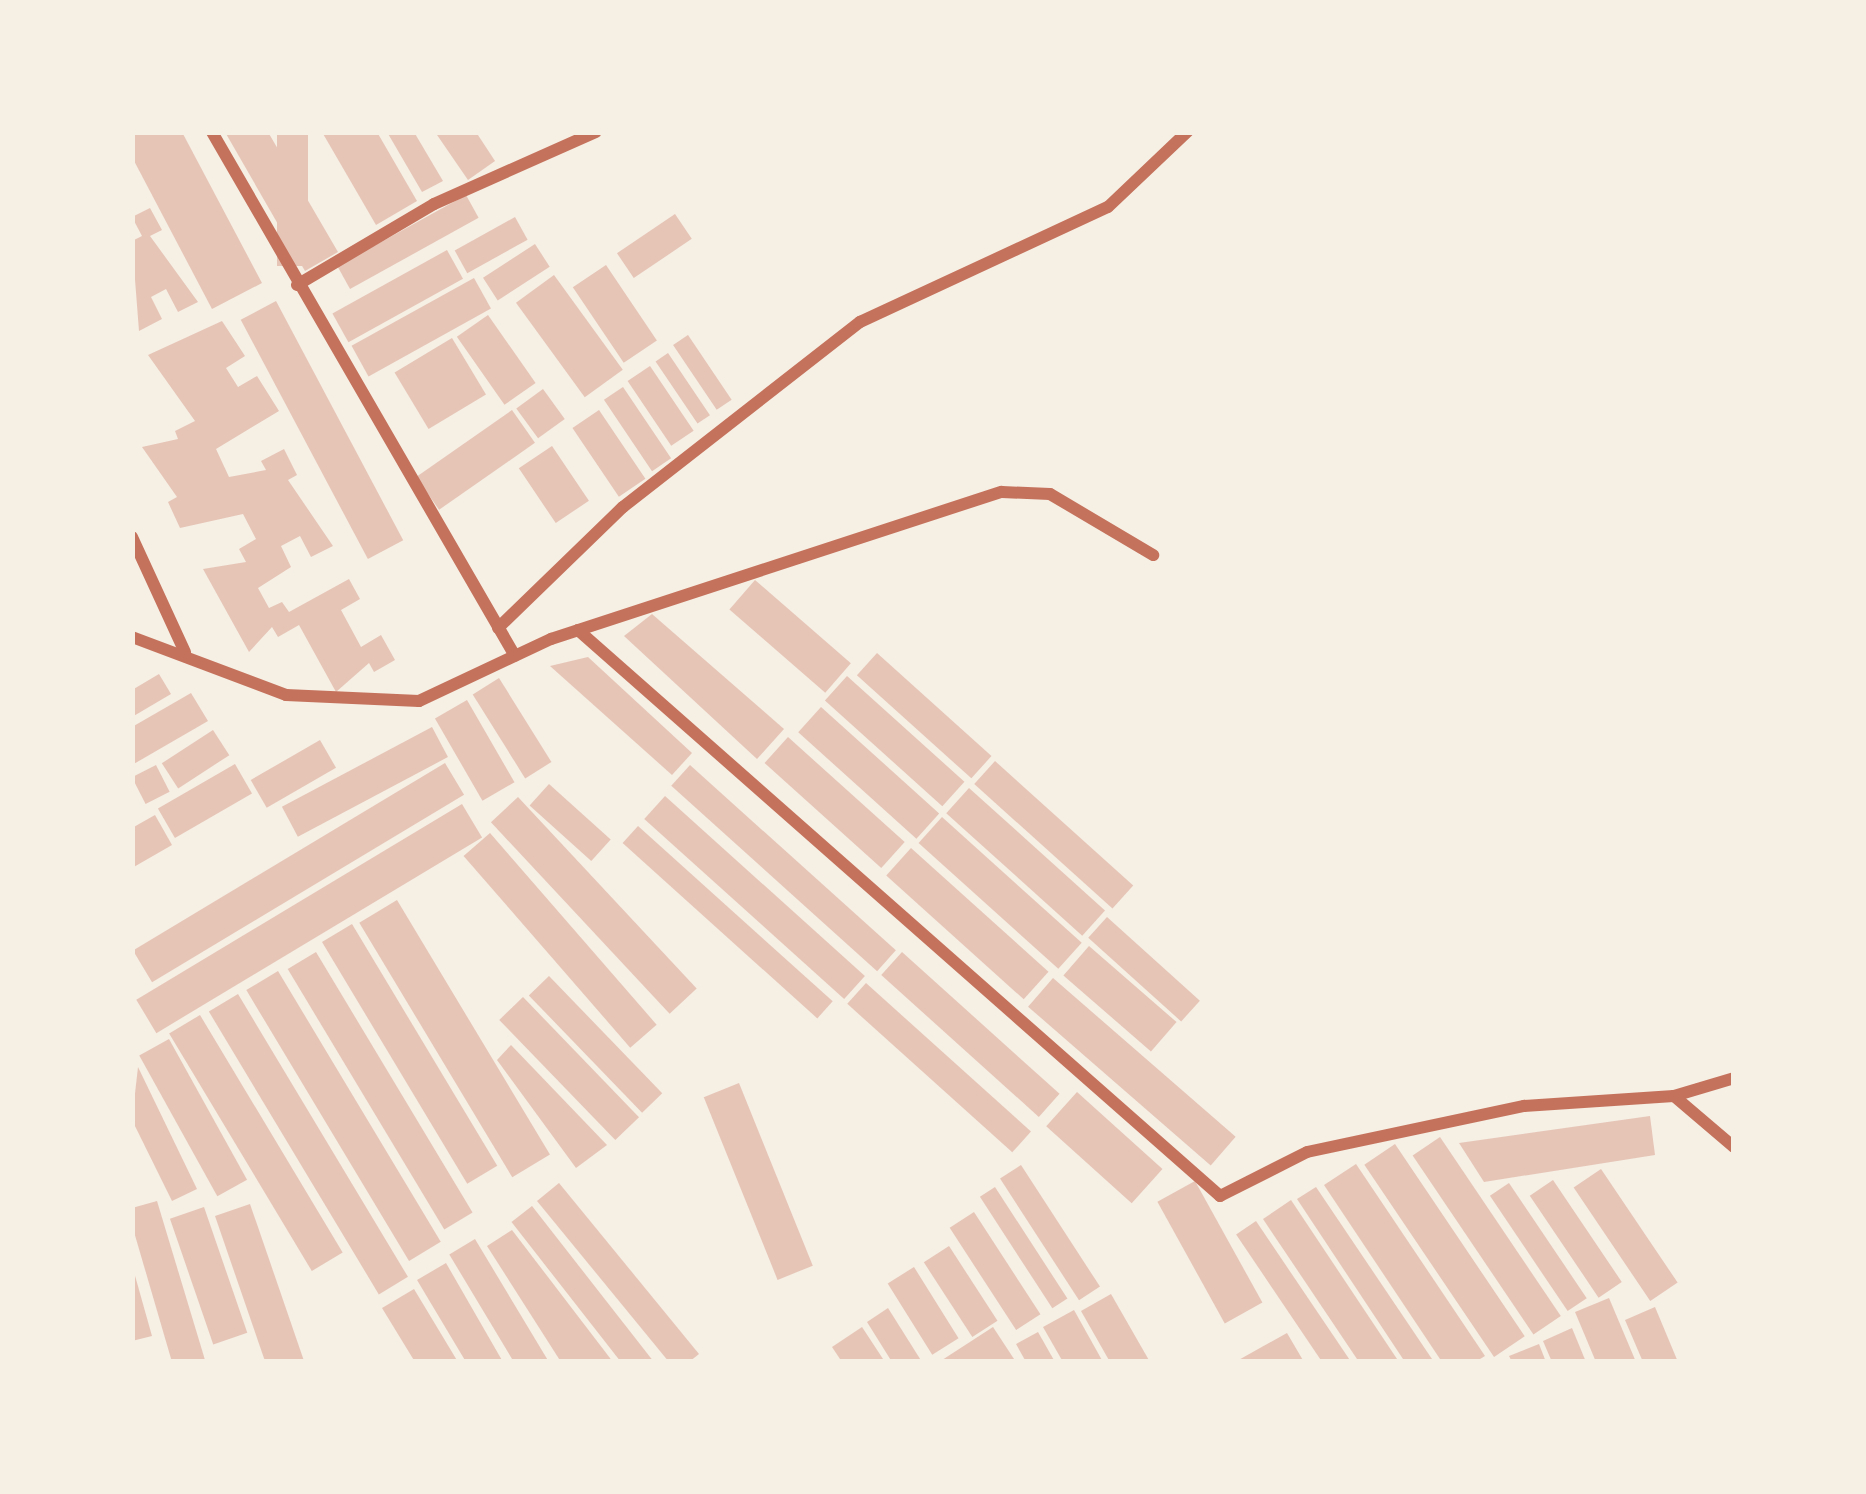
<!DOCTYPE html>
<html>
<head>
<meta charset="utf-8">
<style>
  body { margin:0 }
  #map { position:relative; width:1866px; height:1494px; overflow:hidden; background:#f6efe4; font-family:"DejaVu Sans",sans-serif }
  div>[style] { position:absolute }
  .building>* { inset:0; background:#e6c5b7; transform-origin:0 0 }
  .minor>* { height:12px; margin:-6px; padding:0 6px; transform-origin:6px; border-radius:6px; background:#c5725c }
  span { translate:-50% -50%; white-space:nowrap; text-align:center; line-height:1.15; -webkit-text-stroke:9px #f6efe4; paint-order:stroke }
  .frame { position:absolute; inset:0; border:135px solid #f6efe4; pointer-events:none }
</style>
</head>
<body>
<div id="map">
  <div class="building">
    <i style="clip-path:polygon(132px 132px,182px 132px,262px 283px,212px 309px,132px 157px)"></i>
    <i style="clip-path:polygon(225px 132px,268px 132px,338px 252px,305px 271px)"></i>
    <i style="left:277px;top:132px;width:31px;height:134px"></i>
    <i style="clip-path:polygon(322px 132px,377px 132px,417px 201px,376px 225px)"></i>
    <i style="clip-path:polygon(387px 132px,414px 132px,443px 181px,422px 192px)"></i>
    <i style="clip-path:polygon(435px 132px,476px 132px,495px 161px,468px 180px)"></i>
    <i style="left:466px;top:195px;width:26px;height:147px;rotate:61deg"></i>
    <i style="clip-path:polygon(150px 208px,162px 230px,150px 236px,198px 302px,178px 312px,166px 289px,151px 297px,162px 319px,139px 331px,132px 241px,142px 236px,132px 217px)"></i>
    <i style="left:675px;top:214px;width:30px;height:70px;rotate:56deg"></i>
    <i style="left:515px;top:217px;width:26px;height:69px;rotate:61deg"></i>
    <i style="left:535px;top:244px;width:27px;height:62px;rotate:57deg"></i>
    <i style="left:447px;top:250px;width:33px;height:131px;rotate:61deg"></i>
    <i style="left:606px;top:265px;width:91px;height:40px;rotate:56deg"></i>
    <i style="left:554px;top:275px;width:117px;height:47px;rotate:54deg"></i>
    <i style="left:474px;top:278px;width:35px;height:140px;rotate:61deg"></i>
    <i style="left:276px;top:301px;width:271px;height:40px;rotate:62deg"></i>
    <i style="left:488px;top:315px;width:83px;height:38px;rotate:55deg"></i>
    <i style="clip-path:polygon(222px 321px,245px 356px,226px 368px,238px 387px,257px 376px,279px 411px,216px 449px,229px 477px,266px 470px,261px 461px,284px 449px,297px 475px,288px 480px,333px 546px,311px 557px,300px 536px,281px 546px,291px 567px,258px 588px,269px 608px,282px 602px,289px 612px,349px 579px,360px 599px,341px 610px,361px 647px,381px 635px,395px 660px,374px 672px,369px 663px,336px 692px,299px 625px,278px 637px,272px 627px,249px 652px,203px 569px,246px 562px,239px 549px,256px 539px,243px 514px,180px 528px,168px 502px,177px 497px,142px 447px,178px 439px,175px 431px,195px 421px,148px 355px)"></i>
    <i style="left:688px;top:335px;width:78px;height:18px;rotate:56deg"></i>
    <i style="left:452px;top:338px;width:66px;height:67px;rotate:59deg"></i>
    <i style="left:668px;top:353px;width:75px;height:15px;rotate:56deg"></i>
    <i style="left:650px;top:366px;width:78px;height:27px;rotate:56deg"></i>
    <i style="left:623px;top:387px;width:86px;height:23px;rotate:56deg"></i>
    <i style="left:543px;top:389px;width:37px;height:33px;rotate:54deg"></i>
    <i style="left:512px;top:410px;width:40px;height:117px;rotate:55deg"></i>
    <i style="left:599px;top:410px;width:83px;height:32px;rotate:56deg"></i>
    <i style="left:552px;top:446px;width:66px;height:40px;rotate:56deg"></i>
    <i style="left:755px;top:580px;width:127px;height:39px;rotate:41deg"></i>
    <i style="clip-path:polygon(652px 614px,784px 729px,757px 759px,624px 636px)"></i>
    <i style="left:877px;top:653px;width:154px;height:30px;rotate:42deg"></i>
    <i style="clip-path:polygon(588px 657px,692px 753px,672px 775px,550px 666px)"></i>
    <i style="clip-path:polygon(159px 674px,171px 694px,132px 717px,132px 690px)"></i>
    <i style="left:847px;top:676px;width:158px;height:33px;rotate:42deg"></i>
    <i style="left:499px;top:678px;width:99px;height:31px;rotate:58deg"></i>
    <i style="clip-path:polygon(191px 693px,208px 721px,132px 765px,132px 727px)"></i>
    <i style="left:467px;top:700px;width:95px;height:37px;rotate:60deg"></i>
    <i style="left:821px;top:707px;width:159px;height:34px;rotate:42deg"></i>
    <i style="left:432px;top:727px;width:34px;height:170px;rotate:62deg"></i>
    <i style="left:213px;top:730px;width:30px;height:61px;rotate:57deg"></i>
    <i style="left:788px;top:737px;width:157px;height:35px;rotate:42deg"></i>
    <i style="left:320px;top:740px;width:32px;height:80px;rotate:60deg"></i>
    <i style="left:995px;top:761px;width:186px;height:31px;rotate:42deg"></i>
    <i style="left:445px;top:763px;width:37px;height:364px;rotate:59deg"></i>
    <i style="left:235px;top:764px;width:34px;height:89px;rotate:60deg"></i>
    <i style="left:156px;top:765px;width:30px;height:27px;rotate:63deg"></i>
    <i style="left:690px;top:765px;width:277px;height:28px;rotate:42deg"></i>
    <i style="left:549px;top:784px;width:83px;height:29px;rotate:42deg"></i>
    <i style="left:969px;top:788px;width:183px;height:34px;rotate:42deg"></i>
    <i style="left:665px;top:796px;width:269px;height:31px;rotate:42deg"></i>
    <i style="left:518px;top:797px;width:262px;height:37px;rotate:47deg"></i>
    <i style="left:462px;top:804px;width:39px;height:380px;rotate:59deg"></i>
    <i style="clip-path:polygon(155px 815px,172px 845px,132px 868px,132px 828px)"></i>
    <i style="left:942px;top:817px;width:188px;height:35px;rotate:42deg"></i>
    <i style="left:638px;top:826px;width:262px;height:23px;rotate:42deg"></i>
    <i style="left:490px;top:833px;width:254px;height:35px;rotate:49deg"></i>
    <i style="left:911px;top:848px;width:185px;height:37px;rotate:42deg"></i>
    <i style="left:397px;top:900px;width:297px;height:44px;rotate:59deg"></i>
    <i style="left:1107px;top:917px;width:125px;height:28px;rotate:42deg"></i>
    <i style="left:352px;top:924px;width:282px;height:35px;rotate:59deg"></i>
    <i style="left:1089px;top:946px;width:116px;height:39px;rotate:41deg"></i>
    <i style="left:316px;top:952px;width:304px;height:33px;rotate:59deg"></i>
    <i style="left:902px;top:952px;width:212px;height:31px;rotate:42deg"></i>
    <i style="left:278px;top:971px;width:316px;height:37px;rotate:59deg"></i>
    <i style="left:549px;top:976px;width:163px;height:28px;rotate:46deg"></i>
    <i style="left:1053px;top:978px;width:242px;height:38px;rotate:41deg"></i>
    <i style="left:866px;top:983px;width:222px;height:28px;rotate:42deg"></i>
    <i style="left:238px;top:994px;width:330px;height:34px;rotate:59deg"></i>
    <i style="left:523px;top:997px;width:167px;height:33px;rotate:46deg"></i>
    <i style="left:200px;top:1015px;width:277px;height:36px;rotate:59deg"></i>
    <i style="left:169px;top:1039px;width:161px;height:34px;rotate:61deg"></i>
    <i style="clip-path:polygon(511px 1045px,607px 1145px,576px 1168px,497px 1060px)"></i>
    <i style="clip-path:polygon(138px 1067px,197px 1189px,172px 1201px,132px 1120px)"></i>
    <i style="left:739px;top:1083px;width:197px;height:38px;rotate:68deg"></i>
    <i style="left:1077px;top:1092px;width:115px;height:46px;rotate:42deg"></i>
    <i style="clip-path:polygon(1650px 1116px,1655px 1155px,1484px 1182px,1459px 1143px)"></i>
    <i style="left:1440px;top:1137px;width:216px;height:33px;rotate:56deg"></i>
    <i style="left:1395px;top:1144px;width:232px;height:37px;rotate:56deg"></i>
    <i style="clip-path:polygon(1356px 1164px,1485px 1356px,1475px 1362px,1442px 1362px,1324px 1185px)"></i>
    <i style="left:1021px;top:1165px;width:145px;height:25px;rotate:57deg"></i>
    <i style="left:1601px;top:1169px;width:137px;height:33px;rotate:56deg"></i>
    <i style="left:1553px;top:1180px;width:123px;height:28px;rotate:56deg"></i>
    <i style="left:1195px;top:1181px;width:139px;height:43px;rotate:61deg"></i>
    <i style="clip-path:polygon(559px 1183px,699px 1354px,689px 1362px,669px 1362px,537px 1201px)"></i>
    <i style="left:1509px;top:1183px;width:139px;height:23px;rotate:56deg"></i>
    <i style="left:995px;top:1187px;width:133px;height:18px;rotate:57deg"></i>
    <i style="clip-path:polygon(1316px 1187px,1434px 1362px,1405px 1362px,1297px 1199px)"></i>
    <i style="clip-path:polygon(1291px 1200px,1397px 1359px,1392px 1362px,1359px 1362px,1263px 1219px)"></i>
    <i style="clip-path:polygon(157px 1201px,205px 1360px,198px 1362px,172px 1362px,132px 1225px,132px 1208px)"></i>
    <i style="left:250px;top:1204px;width:167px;height:37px;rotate:71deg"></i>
    <i style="left:532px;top:1206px;width:199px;height:26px;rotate:52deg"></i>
    <i style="left:204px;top:1207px;width:133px;height:36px;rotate:71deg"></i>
    <i style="left:974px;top:1212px;width:122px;height:29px;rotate:57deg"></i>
    <i style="left:1256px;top:1221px;width:169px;height:24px;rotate:56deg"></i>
    <i style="clip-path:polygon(512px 1230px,613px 1362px,561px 1362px,487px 1246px)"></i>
    <i style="left:475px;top:1239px;width:143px;height:30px;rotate:59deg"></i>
    <i style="left:949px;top:1246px;width:89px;height:30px;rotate:57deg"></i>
    <i style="clip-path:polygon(446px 1263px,503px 1362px,466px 1362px,417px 1280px)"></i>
    <i style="clip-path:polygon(132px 1265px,152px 1336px,132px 1341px)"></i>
    <i style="left:914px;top:1267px;width:84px;height:31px;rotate:58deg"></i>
    <i style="clip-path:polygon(414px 1289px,458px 1362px,415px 1362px,382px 1308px)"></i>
    <i style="clip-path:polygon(1111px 1294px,1150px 1362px,1110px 1362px,1081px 1311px)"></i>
    <i style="clip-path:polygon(1609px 1298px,1636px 1362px,1596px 1362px,1575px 1312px)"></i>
    <i style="clip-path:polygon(1655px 1307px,1678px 1362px,1643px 1362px,1625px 1320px)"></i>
    <i style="clip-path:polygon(888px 1308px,922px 1362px,892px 1362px,867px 1322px)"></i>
    <i style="clip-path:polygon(1074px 1310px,1103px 1362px,1063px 1362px,1043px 1327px)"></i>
    <i style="clip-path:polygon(862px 1327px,885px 1362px,842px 1362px,832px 1347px)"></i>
    <i style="clip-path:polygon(993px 1327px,1016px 1362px,939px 1362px)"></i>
    <i style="clip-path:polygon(1572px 1328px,1586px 1362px,1552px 1362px,1543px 1341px)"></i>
    <i style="clip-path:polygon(1038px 1332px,1055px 1362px,1026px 1362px,1016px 1344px)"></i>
    <i style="clip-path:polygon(1287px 1333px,1304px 1362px,1235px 1362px)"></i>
    <i style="clip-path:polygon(1539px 1344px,1546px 1362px,1512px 1362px,1509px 1356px)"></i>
  </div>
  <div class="minor">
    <i style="left:212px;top:132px;width:605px;rotate:59.96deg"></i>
    <i style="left:297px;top:285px;width:159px;rotate:-30.6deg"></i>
    <i style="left:434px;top:204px;width:177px;rotate:-24deg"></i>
    <i style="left:132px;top:537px;width:127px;rotate:65.3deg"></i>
    <i style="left:498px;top:628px;width:174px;rotate:-44.1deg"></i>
    <i style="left:623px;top:507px;width:301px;rotate:-38deg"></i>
    <i style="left:860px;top:322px;width:273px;rotate:-24.9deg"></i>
    <i style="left:1108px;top:207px;width:109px;rotate:-43.5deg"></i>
    <i style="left:578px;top:630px;width:856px;rotate:41.4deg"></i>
    <i style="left:1220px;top:1196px;width:97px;rotate:-26.8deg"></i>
    <i style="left:1307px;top:1152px;width:222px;rotate:-12deg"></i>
    <i style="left:1524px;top:1106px;width:150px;rotate:-3.8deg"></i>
    <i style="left:1674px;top:1096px;width:63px;rotate:-16.7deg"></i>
    <i style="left:132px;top:637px;width:165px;rotate:20.6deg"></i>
    <i style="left:286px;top:695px;width:133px;rotate:2.6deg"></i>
    <i style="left:419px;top:701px;width:146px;rotate:-25.2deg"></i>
    <i style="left:551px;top:639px;width:474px;rotate:-18.1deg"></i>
    <i style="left:1002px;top:492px;width:48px;rotate:2.4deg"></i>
    <i style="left:1050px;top:494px;width:120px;rotate:30.6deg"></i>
    <i style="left:1674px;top:1096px;width:79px;rotate:40.4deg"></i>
  </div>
  <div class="frame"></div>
</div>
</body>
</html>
